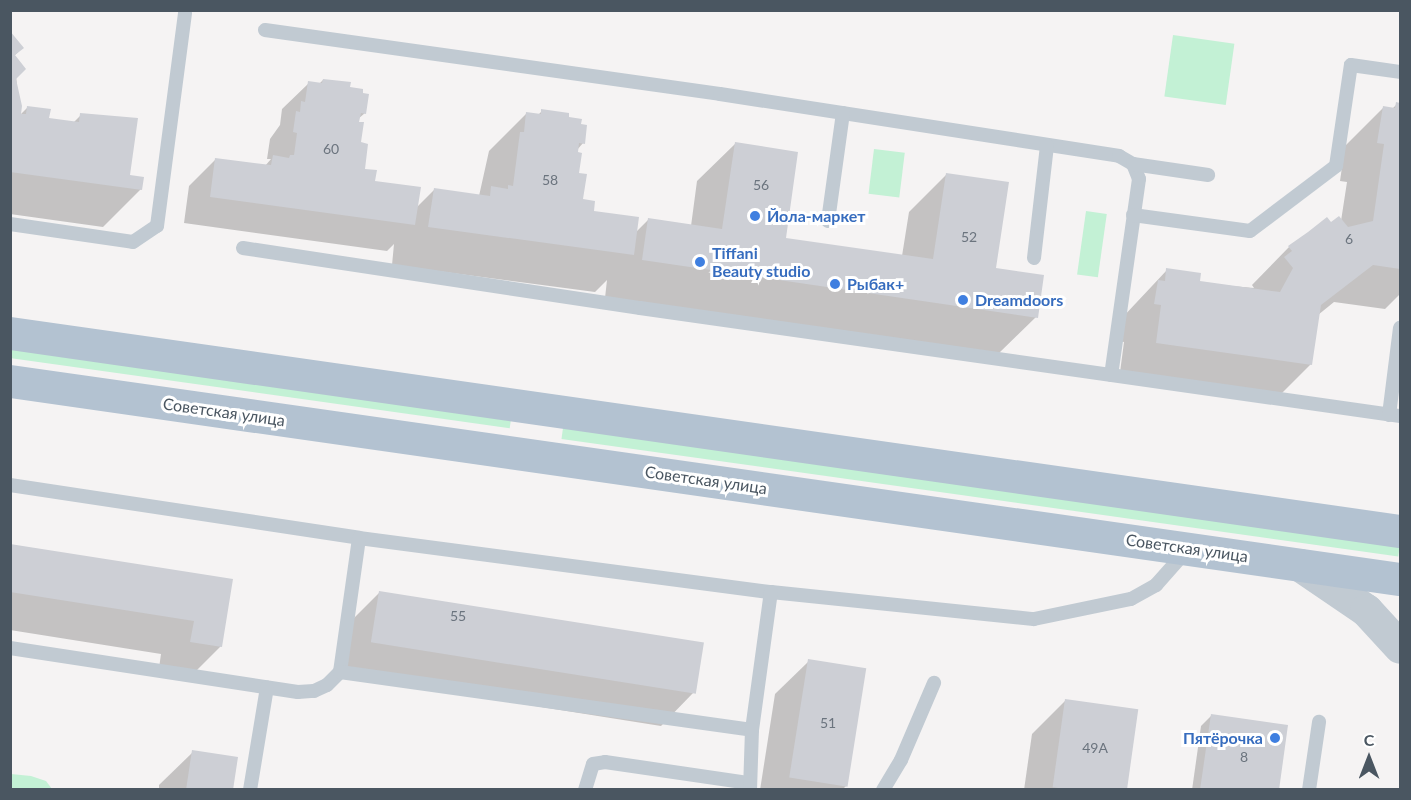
<!DOCTYPE html>
<html>
<head>
<meta charset="utf-8">
<style>
  body { margin:0 }
  #map { position:relative; width:1411px; height:800px; overflow:hidden; background:#f5f3f3; font-family:Lato,sans-serif }
  div>[style] { position:absolute }
  .green>* { inset:0; background:#c3f1d5; transform-origin:0 0 }
  .shadow>* { inset:0; background:#0003 }
  .building>* { inset:0; background:#cdcfd5; transform-origin:0 0 }
  .service>* { height:14px; margin:-7px; padding:0 7px; transform-origin:7px; border-radius:7px; background:#c1cad2 }
  .tertiary>* { height:33px; margin:-16.5px; padding:0 16.5px; transform-origin:16.5px; border-radius:16.5px; background:#c1cad2 }
  .primary>* { height:33px; margin:-16.5px; padding:0 16.5px; transform-origin:16.5px; border-radius:16.5px; background:#b3c2d1 }
  .dots>* { width:16px; height:16px; translate:-50% -50%; box-sizing:border-box; border:3px solid #fff; border-radius:50% }
  span { translate:-50% -50%; white-space:nowrap; text-align:center; line-height:1.15; -webkit-text-stroke:6px #fff; paint-order:stroke }
  .number-label { font-size:14px; color:#6b747e }
  .number-label span { -webkit-text-stroke-width:0 }
  .shop-label { font-size:16px; color:#366cbe; font-weight:700 }
  .left { translate:0 -50%; text-align:left }
  .right { translate:-100% -50%; text-align:right }
  .street-label { font-size:16px; color:#4a5661 }
  .frame { position:absolute; inset:0; border:12px solid #4a5661; pointer-events:none }
  .north { position:absolute; left:1339px; top:728px; width:60px; height:60px; -webkit-text-stroke:4px #fff; paint-order:stroke; rotate:0deg; font-size:16px; font-weight:700; line-height:24px; text-align:center; color:#4a5661 }
  .north::after { content:''; display:block; margin:auto; width:21px; height:27px; background:#4a5661; clip-path:polygon(50% 0,100% 100%,50% 72%,0 100%) }
</style>
</head>
<body>
<div id="map">
  <div class="green">
    <i style="left:1173px;top:35px;width:62px;height:62px;rotate:8deg"></i>
    <i style="left:874px;top:149px;width:31px;height:45px;rotate:7deg"></i>
    <i style="left:1086px;top:211px;width:21px;height:64px;rotate:8deg"></i>
    <i style="left:11px;top:348px;width:505px;height:10px;rotate:8deg"></i>
    <i style="left:563px;top:428px;width:845px;height:11px;rotate:8deg"></i>
    <i style="clip-path:polygon(11px 774px,31px 776px,46px 781px,52px 789px,11px 789px)"></i>
  </div>
  <div class="shadow">
    <i style="clip-path:polygon(10px 33px,22px 48px,14px 56px,20px 115px,28px 107px,48px 119px,73px 123px,81px 115px,141px 189px,103px 227px,10px 214px)"></i>
    <i style="clip-path:polygon(323px 80px,348px 88px,365px 113px,358px 119px,363px 170px,373px 182px,416px 208px,434px 190px,479px 196px,489px 151px,527px 113px,538px 115px,542px 111px,567px 119px,583px 143px,577px 150px,581px 200px,592px 212px,635px 233px,648px 220px,691px 226px,697px 181px,735px 144px,784px 239px,902px 256px,909px 212px,946px 175px,995px 270px,1036px 317px,998px 354px,605px 298px,607px 280px,595px 292px,392px 265px,394px 244px,387px 251px,184px 223px,189px 186px,216px 159px,265px 166px,271px 159px,267px 159px,270px 139px,280px 125px,282px 109px,309px 83px,319px 84px)"></i>
    <i style="clip-path:polygon(1397px 104px,1400px 105px,1400px 294px,1385px 309px,1334px 302px,1318px 315px,1311px 364px,1273px 402px,1119px 380px,1124px 342px,1118px 341px,1121px 319px,1167px 270px,1198px 283px,1254px 288px,1252px 285px,1289px 247px,1330px 224px,1341px 221px,1347px 182px,1340px 181px,1345px 146px,1383px 108px,1392px 109px)"></i>
    <i style="clip-path:polygon(10px 545px,231px 580px,221px 646px,187px 680px,158px 675px,161px 654px,10px 630px)"></i>
    <i style="clip-path:polygon(380px 592px,694px 692px,661px 726px,338px 675px,346px 626px)"></i>
    <i style="clip-path:polygon(809px 661px,846px 786px,842px 790px,760px 790px,775px 694px)"></i>
    <i style="clip-path:polygon(1066px 700px,1125px 790px,1024px 790px,1032px 734px)"></i>
    <i style="clip-path:polygon(1211px 716px,1277px 790px,1192px 790px,1201px 726px)"></i>
    <i style="clip-path:polygon(193px 752px,231px 790px,159px 790px,159px 785px)"></i>
  </div>
  <div class="building">
    <i style="clip-path:polygon(10px 31px,24px 48px,15px 55px,26px 69px,16px 79px,22px 106px,21px 114px,26px 114px,27px 106px,51px 109px,49px 118px,79px 122px,80px 113px,138px 118px,130px 175px,144px 177px,142px 190px,10px 172px)"></i>
    <i style="clip-path:polygon(323px 79px,351px 82px,350px 87px,363px 89px,363px 93px,369px 94px,366px 114px,361px 113px,359px 122px,364px 122px,361px 142px,368px 144px,365px 169px,377px 170px,375px 181px,421px 187px,415px 225px,210px 197px,215px 158px,271px 165px,273px 155px,289px 158px,290px 155px,294px 155px,297px 133px,293px 132px,296px 111px,300px 112px,301px 101px,305px 102px,308px 81px,322px 83px)"></i>
    <i style="clip-path:polygon(1396px 102px,1400px 103px,1400px 269px,1373px 265px,1321px 305px,1312px 365px,1156px 343px,1161px 305px,1154px 304px,1158px 280px,1165px 281px,1166px 268px,1201px 273px,1200px 281px,1280px 292px,1293px 268px,1284px 257px,1292px 251px,1288px 246px,1308px 232px,1327px 217px,1331px 222px,1339px 216px,1348px 227px,1373px 221px,1384px 144px,1377px 143px,1383px 106px,1395px 108px)"></i>
    <i style="clip-path:polygon(541px 109px,569px 113px,569px 117px,582px 119px,581px 124px,587px 125px,585px 144px,579px 143px,578px 152px,582px 153px,579px 173px,587px 174px,583px 199px,595px 201px,594px 211px,639px 217px,634px 255px,428px 227px,434px 188px,490px 196px,491px 186px,508px 189px,508px 185px,513px 186px,520px 132px,524px 132px,526px 112px,541px 114px)"></i>
    <i style="clip-path:polygon(735px 142px,798px 152px,786px 238px,933px 259px,946px 173px,1009px 182px,996px 268px,1044px 275px,1038px 318px,642px 260px,648px 218px,722px 229px)"></i>
    <i style="clip-path:polygon(10px 544px,233px 579px,222px 647px,190px 642px,194px 621px,10px 592px)"></i>
    <i style="left:379px;top:591px;width:329px;height:52px;rotate:9deg"></i>
    <i style="left:808px;top:659px;width:59px;height:120px;rotate:9deg"></i>
    <i style="left:1065px;top:699px;width:74px;height:89px;rotate:8deg"></i>
    <i style="clip-path:polygon(1211px 714px,1288px 725px,1279px 790px,1200px 790px)"></i>
    <i style="clip-path:polygon(192px 750px,238px 757px,233px 790px,186px 790px)"></i>
  </div>
  <div class="service">
    <i style="left:265px;top:30px;width:459px;rotate:8deg"></i>
    <i style="left:720px;top:94px;width:404px;rotate:8.8deg"></i>
    <i style="left:1119px;top:156px;width:16px;rotate:30deg"></i>
    <i style="left:1133px;top:164px;width:16px;rotate:68deg"></i>
    <i style="left:1139px;top:179px;width:198px;rotate:98.1deg"></i>
    <i style="left:1133px;top:164px;width:76px;rotate:8.3deg"></i>
    <i style="left:1133px;top:215px;width:118px;rotate:7.8deg"></i>
    <i style="left:1250px;top:231px;width:108px;rotate:-37.1deg"></i>
    <i style="left:1336px;top:166px;width:102px;rotate:-81.6deg"></i>
    <i style="left:1351px;top:65px;width:49px;rotate:8.1deg"></i>
    <i style="left:828px;top:221px;width:109px;rotate:-82.1deg"></i>
    <i style="left:10px;top:224px;width:124px;rotate:8.3deg"></i>
    <i style="left:133px;top:242px;width:29px;rotate:-34deg"></i>
    <i style="left:157px;top:226px;width:215px;rotate:-82.5deg"></i>
    <i style="left:243px;top:248px;width:402px;rotate:8.6deg"></i>
    <i style="left:640px;top:308px;width:768px;rotate:8.09deg"></i>
    <i style="left:1034px;top:258px;width:113px;rotate:-83.4deg"></i>
    <i style="left:1389px;top:415px;width:88px;rotate:-82.8deg"></i>
    <i style="left:10px;top:485px;width:353px;rotate:8.6deg"></i>
    <i style="left:359px;top:538px;width:416px;rotate:7.5deg"></i>
    <i style="left:771px;top:592px;width:264px;rotate:5.9deg"></i>
    <i style="left:1034px;top:619px;width:99px;rotate:-11.7deg"></i>
    <i style="left:1131px;top:599px;width:29px;rotate:-29deg"></i>
    <i style="left:1156px;top:585px;width:47px;rotate:-48.5deg"></i>
    <i style="left:10px;top:648px;width:291px;rotate:8.7deg"></i>
    <i style="left:298px;top:692px;width:16px;rotate:-4deg"></i>
    <i style="left:314px;top:691px;width:14px;rotate:-25deg"></i>
    <i style="left:327px;top:685px;width:18px;rotate:-45deg"></i>
    <i style="left:340px;top:672px;width:135px;rotate:-81.9deg"></i>
    <i style="left:340px;top:672px;width:416px;rotate:8deg"></i>
    <i style="left:752px;top:730px;width:139px;rotate:-82.2deg"></i>
    <i style="left:250px;top:790px;width:104px;rotate:-80.6deg"></i>
    <i style="left:585px;top:790px;width:27px;rotate:-73deg"></i>
    <i style="left:593px;top:764px;width:12px;rotate:-9deg"></i>
    <i style="left:605px;top:762px;width:146px;rotate:8.3deg"></i>
    <i style="left:750px;top:790px;width:60px;rotate:-88.1deg"></i>
    <i style="left:883px;top:790px;width:35px;rotate:-59deg"></i>
    <i style="left:901px;top:760px;width:84px;rotate:-66.8deg"></i>
    <i style="left:1309px;top:790px;width:69px;rotate:-81.6deg"></i>
  </div>
  <div class="tertiary">
    <i style="left:1300px;top:565px;width:80px;rotate:34.3deg"></i>
    <i style="left:1366px;top:610px;width:50px;rotate:47.4deg"></i>
  </div>
  <div class="primary">
    <i style="left:10px;top:333px;width:1404px;rotate:8.11deg"></i>
    <i style="left:10px;top:381px;width:1404px;rotate:8.11deg"></i>
  </div>
  <div class="dots">
    <i style="left:755px;top:216px;background:#3f7fe0"></i>
    <i style="left:700px;top:262px;background:#3f7fe0"></i>
    <i style="left:835px;top:284px;background:#3f7fe0"></i>
    <i style="left:963px;top:300px;background:#3f7fe0"></i>
    <i style="left:1275px;top:738px;background:#3f7fe0"></i>
  </div>
  <div class="number-label">
    <span style="left:331px;top:149px">60</span>
    <span style="left:550px;top:180px">58</span>
    <span style="left:761px;top:185px">56</span>
    <span style="left:969px;top:237px">52</span>
    <span style="left:1349px;top:239px">6</span>
    <span style="left:458px;top:616px">55</span>
    <span style="left:828px;top:723px">51</span>
    <span style="left:1095px;top:748px">49А</span>
    <span style="left:1244px;top:757px">8</span>
  </div>
  <div class="shop-label">
    <span class="left" style="left:767px;top:216px">Йола-маркет</span>
    <span class="left" style="left:712px;top:262px">Tiffani<br>Beauty studio</span>
    <span class="left" style="left:847px;top:284px">Рыбак+</span>
    <span class="left" style="left:975px;top:300px">Dreamdoors</span>
    <span class="right" style="left:1263px;top:738px">Пятёрочка</span>
  </div>
  <div class="street-label">
    <span style="left:224px;top:412px;rotate:8deg">Советская улица</span>
    <span style="left:706px;top:480px;rotate:8deg">Советская улица</span>
    <span style="left:1187px;top:548px;rotate:8deg">Советская улица</span>
  </div>
  <div class="frame"></div>
  <div class="north">С</div>
</div>
</body>
</html>
